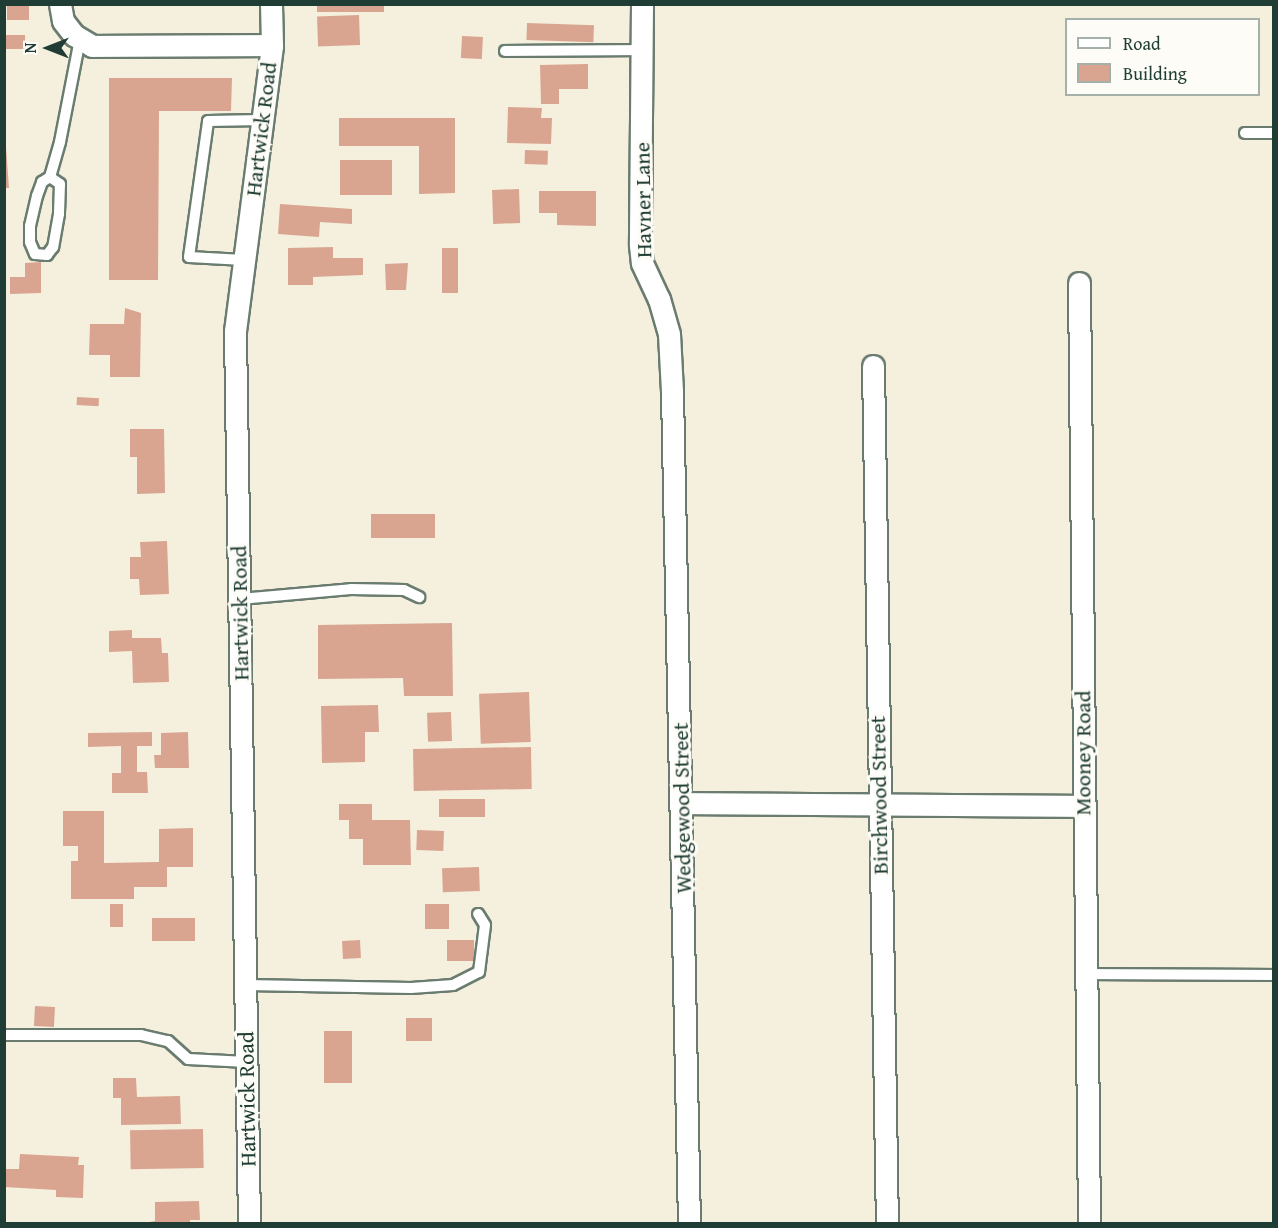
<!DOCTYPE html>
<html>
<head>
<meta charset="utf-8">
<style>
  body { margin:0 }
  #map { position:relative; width:1278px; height:1228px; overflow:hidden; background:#f4f0dd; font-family:"Gentium Book Plus",serif }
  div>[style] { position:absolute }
  .building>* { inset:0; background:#d9a591; transform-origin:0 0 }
  .roads { filter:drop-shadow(2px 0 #6a7c6f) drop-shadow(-2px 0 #6a7c6f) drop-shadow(0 2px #6a7c6f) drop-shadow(0 -2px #6a7c6f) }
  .lane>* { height:10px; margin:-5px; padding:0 5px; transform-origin:5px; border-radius:5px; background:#fff }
  .street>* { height:21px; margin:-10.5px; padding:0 10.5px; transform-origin:10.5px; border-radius:10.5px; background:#fff }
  span { translate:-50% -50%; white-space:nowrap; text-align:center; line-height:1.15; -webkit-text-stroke:6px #fdfcf7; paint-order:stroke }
  .street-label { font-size:22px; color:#1f3d34 }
  .frame { position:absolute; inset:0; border:6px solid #1f3d34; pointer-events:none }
  .legend { position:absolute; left:1065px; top:18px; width:195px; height:78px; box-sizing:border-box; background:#fdfcf7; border:2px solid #a4b0a9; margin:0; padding:8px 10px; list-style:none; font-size:18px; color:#1f3d34 }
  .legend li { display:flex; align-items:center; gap:12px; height:30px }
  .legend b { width:30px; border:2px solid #a4b0a9 }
  .north { position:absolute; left:18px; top:18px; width:60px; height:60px; -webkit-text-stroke:4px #fdfcf7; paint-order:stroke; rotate:270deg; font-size:16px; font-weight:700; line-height:24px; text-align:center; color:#1f3d34 }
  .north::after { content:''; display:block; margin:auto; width:21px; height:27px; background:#1f3d34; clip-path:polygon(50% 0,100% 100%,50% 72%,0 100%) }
</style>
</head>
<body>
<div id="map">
  <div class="building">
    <i style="left:7px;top:4px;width:22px;height:16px"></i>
    <i style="left:317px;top:4px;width:67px;height:8px"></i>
    <i style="left:359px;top:15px;width:30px;height:42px;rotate:88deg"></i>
    <i style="left:527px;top:23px;width:67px;height:17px;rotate:2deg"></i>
    <i style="left:4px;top:35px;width:21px;height:14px"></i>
    <i style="left:462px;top:36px;width:21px;height:22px;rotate:3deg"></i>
    <i style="clip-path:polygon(588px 64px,588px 89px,559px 89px,559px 104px,541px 104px,540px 65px)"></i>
    <i style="clip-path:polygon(109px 78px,232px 78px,231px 111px,159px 111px,158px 280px,109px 280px)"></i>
    <i style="clip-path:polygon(508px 107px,542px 108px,541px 118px,552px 118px,551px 144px,507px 143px)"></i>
    <i style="clip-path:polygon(339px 118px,455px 118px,455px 193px,419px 194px,419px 146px,339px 146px)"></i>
    <i style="clip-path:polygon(4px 120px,9px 188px,4px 188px)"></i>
    <i style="left:525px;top:150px;width:23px;height:14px;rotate:2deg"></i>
    <i style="left:340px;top:160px;width:52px;height:35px"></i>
    <i style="left:519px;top:189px;width:34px;height:27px;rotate:88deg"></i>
    <i style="clip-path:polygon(539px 191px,596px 191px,596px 226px,557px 225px,557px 213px,539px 213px)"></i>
    <i style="clip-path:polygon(280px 204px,352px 209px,352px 224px,320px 222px,319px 237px,278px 234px)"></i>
    <i style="clip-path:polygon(333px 247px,333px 258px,363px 258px,363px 275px,313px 277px,313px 285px,288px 285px,288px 248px)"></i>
    <i style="left:442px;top:248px;width:16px;height:45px"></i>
    <i style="clip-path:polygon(41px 262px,41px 293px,10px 294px,10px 277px,25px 277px,25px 263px)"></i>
    <i style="clip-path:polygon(408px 263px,406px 290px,386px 290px,385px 264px)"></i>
    <i style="clip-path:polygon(125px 308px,141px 313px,140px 377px,110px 377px,110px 355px,89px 355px,90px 324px,124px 324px)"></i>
    <i style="left:77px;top:397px;width:22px;height:8px;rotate:3deg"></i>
    <i style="clip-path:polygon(130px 429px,164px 429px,165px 493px,137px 494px,137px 457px,130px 457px)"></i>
    <i style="left:435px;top:514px;width:24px;height:64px;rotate:90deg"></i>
    <i style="clip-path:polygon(167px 541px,169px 594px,140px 595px,139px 579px,130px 579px,130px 557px,141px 557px,140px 542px)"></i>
    <i style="clip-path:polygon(452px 623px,453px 696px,404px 696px,403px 678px,318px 679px,318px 625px)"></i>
    <i style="clip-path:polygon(132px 630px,132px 638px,161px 638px,162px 653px,168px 653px,169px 682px,133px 683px,132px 651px,109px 652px,109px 631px)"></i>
    <i style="left:529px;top:692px;width:50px;height:50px;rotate:88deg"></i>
    <i style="clip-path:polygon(378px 705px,379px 732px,365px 732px,365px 762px,322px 763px,321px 706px)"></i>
    <i style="left:451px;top:712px;width:29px;height:24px;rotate:88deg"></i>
    <i style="clip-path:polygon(152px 732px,152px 746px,137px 746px,137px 772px,147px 772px,148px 793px,112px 793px,112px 773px,121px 773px,121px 746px,88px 747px,88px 733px)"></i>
    <i style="clip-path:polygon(188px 732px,189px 768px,155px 768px,154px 755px,161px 755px,161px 733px)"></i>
    <i style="left:531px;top:747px;width:42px;height:118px;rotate:89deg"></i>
    <i style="left:485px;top:799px;width:18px;height:46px;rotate:90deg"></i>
    <i style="clip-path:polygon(339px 804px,372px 804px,372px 820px,410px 820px,411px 865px,363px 865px,363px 839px,349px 839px,349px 820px,339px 820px)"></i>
    <i style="clip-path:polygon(63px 811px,104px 811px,104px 863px,159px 862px,159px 829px,193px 828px,193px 867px,167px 867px,167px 887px,134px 887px,134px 899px,71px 899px,71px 861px,78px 861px,78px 846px,63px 846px)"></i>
    <i style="left:417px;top:830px;width:27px;height:20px;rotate:2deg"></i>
    <i style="left:479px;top:867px;width:24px;height:37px;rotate:88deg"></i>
    <i style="left:110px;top:904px;width:13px;height:23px"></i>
    <i style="left:425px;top:904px;width:24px;height:25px"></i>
    <i style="left:195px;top:918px;width:23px;height:43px;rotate:90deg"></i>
    <i style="left:360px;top:940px;width:18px;height:18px;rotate:87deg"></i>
    <i style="left:447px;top:940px;width:27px;height:21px"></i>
    <i style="left:35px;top:1006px;width:20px;height:20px;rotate:3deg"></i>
    <i style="left:406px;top:1018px;width:26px;height:23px"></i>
    <i style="left:324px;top:1031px;width:28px;height:52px"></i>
    <i style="clip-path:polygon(113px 1078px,136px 1078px,137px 1097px,180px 1096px,181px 1124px,121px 1125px,121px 1098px,113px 1098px)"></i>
    <i style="left:203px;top:1129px;width:39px;height:73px;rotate:89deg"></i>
    <i style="clip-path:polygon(20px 1154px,79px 1157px,78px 1165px,84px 1165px,83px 1198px,56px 1197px,56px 1190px,4px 1187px,4px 1169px,19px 1169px)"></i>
    <i style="clip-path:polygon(199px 1201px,200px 1220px,190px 1220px,190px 1224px,139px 1224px,155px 1221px,155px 1202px)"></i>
  </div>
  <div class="roads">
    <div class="lane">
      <i style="left:505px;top:51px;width:137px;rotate:-0.4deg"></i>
      <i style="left:1245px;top:133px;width:29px"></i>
      <i style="left:50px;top:177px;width:12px;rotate:35deg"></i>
      <i style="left:60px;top:184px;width:30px;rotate:92deg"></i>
      <i style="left:59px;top:214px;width:34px;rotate:100deg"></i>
      <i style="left:53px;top:247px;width:10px;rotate:127deg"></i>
      <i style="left:47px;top:255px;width:12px;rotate:-175deg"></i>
      <i style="left:35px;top:254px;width:13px;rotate:-113deg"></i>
      <i style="left:30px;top:242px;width:16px;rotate:-90deg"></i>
      <i style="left:30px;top:226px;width:31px;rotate:-77deg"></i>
      <i style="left:37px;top:196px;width:15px;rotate:-70deg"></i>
      <i style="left:42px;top:182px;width:9px;rotate:-32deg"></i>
      <i style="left:50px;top:177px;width:36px;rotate:-74deg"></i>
      <i style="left:60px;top:142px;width:105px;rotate:-79deg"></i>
      <i style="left:244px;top:260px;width:55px;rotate:-176.9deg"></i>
      <i style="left:189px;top:257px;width:137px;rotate:-82deg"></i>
      <i style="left:208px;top:121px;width:54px;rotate:-1.1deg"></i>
      <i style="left:240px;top:599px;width:111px;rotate:-5.1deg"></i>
      <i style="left:351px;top:589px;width:53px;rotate:1.1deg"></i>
      <i style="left:404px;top:590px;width:17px;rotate:25deg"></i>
      <i style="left:1085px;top:974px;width:189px;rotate:0.3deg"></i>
      <i style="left:246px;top:985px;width:165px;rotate:1deg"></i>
      <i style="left:411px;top:988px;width:42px;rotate:-4.1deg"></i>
      <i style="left:453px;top:985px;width:29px;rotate:-27deg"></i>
      <i style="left:479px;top:972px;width:47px;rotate:-82.7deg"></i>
      <i style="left:485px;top:925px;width:13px;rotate:-122deg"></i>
      <i style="left:4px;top:1035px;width:137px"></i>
      <i style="left:141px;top:1035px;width:28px;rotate:13deg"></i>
      <i style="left:168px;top:1041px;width:27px;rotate:42deg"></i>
      <i style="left:188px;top:1059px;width:59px;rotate:2.9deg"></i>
    </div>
    <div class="street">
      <i style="left:60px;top:4px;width:17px;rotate:80deg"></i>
      <i style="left:63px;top:21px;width:18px;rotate:52deg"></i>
      <i style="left:74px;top:35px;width:21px;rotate:31deg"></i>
      <i style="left:92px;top:46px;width:180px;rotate:-0.3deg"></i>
      <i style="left:642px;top:4px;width:241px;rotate:90.5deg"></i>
      <i style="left:640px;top:245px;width:18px;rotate:84deg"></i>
      <i style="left:642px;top:263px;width:40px;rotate:65deg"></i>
      <i style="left:659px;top:299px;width:36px;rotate:74deg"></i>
      <i style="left:669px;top:334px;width:58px;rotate:87deg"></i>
      <i style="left:672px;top:392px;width:832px;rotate:88.83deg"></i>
      <i style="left:1079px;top:283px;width:941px;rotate:89.39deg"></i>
      <i style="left:873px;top:366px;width:858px;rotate:89.07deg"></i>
      <i style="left:682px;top:803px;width:402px;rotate:0.4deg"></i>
      <i style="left:249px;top:1224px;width:893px;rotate:-90.9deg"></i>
      <i style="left:235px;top:331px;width:288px;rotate:-82.6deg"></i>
      <i style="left:272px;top:45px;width:41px;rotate:-91.4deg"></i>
    </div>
  </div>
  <div class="street-label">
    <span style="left:261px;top:129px;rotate:-83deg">Hartwick Road</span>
    <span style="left:643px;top:200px;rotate:-91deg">Havner Lane</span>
    <span style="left:240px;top:613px;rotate:-91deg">Hartwick Road</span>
    <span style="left:1083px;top:753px;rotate:-90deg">Mooney Road</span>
    <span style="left:879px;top:795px;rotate:-91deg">Birchwood Street</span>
    <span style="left:682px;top:808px;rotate:-91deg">Wedgewood Street</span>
    <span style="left:247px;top:1099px;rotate:-91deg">Hartwick Road</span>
  </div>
  <div class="frame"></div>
  <ul class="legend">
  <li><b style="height:8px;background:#fff"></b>Road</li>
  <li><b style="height:16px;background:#d9a591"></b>Building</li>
  </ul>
  <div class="north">N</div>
</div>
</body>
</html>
